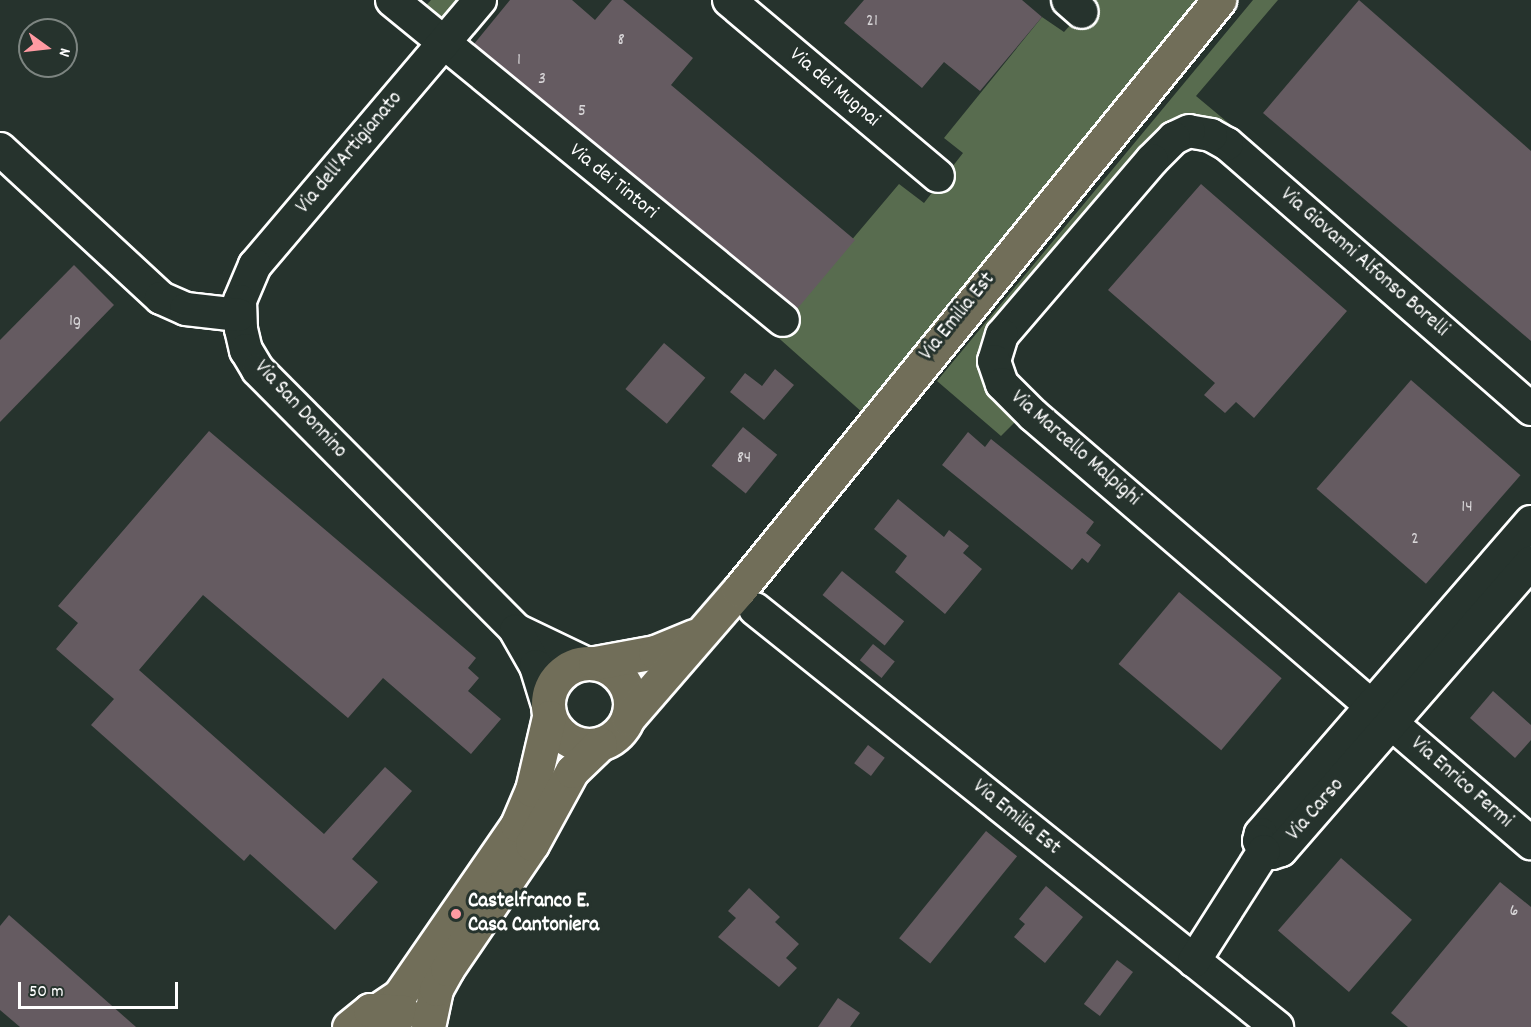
<!DOCTYPE html>
<html>
<head>
<meta charset="utf-8">
<style>
  body { margin:0 }
  #map { position:relative; width:1531px; height:1027px; overflow:hidden; background:#26332d; font-family:Dekko,sans-serif }
  div>[style] { position:absolute }
  .green>* { inset:0; background:#586c4f }
  .building>* { inset:0; background:#655b61; transform-origin:0 0 }
  .roads { filter:drop-shadow(2px 0 #fff) drop-shadow(-2px 0 #fff) drop-shadow(0 2px #fff) drop-shadow(0 -2px #fff) }
  .minor>* { height:32px; margin:-16px; padding:0 16px; transform-origin:16px; border-radius:16px; background:#26332d }
  .major>* { height:33px; margin:-16.5px; padding:0 16.5px; transform-origin:16.5px; border-radius:16.5px; background:#716e59 }
  .major>.ring { margin:-16.5px; padding:0; box-sizing:content-box; background:none; border:33px solid #716e59; border-radius:50% }
  .dots>* { width:16px; height:16px; translate:-50% -50%; box-sizing:border-box; border:3px solid #26332d; border-radius:50% }
  span { translate:-50% -50%; white-space:nowrap; text-align:center; line-height:1.15; -webkit-text-stroke:6px #26332d; paint-order:stroke }
  .number-label { font-size:18px; color:#d8d6d8 }
  .number-label span { -webkit-text-stroke-width:0 }
  .street-label { font-size:21px; color:#fff }
  .poi-label { font-size:21px; color:#fff; font-weight:700 }
  .left { translate:0 -50%; text-align:left }
  .north { position:absolute; left:18px; top:18px; width:60px; height:60px; box-sizing:border-box; background:#26332d; border:2px solid #7d8581; border-radius:50%; rotate:105deg; font-size:16px; font-weight:700; line-height:24px; text-align:center; color:#fff }
  .north::after { content:''; display:block; margin:auto; width:21px; height:27px; background:#ff9aa2; clip-path:polygon(50% 0,100% 100%,50% 72%,0 100%) }
  .scale { position:absolute; left:18px; top:982px; width:160px; height:27px; box-sizing:border-box; border:3px solid #fff; border-top:0; padding-left:8px; font-size:18px; line-height:21px; white-space:nowrap; color:#fff; -webkit-text-stroke:4px #26332d; paint-order:stroke }
</style>
</head>
<body>
<div id="map">
  <div class="green">
    <i style="clip-path:polygon(431px 0,461px 0,438px 27px,420px 12px)"></i>
    <i style="clip-path:polygon(1093px 0,1209px 0,863px 413px,773px 333px,899px 184px,924px 203px,963px 153px,944px 138px,1042px 17px,1064px 32px)"></i>
    <i style="clip-path:polygon(1253px 0,1278px 0,1196px 96px,1232px 126px,1199px 121px,982px 367px,986px 386px,1018px 419px,1001px 436px,937px 381px)"></i>
  </div>
  <div class="building">
    <i style="clip-path:polygon(510px 0,572px 0,595px 20px,612px 0,623px 0,693px 58px,671px 85px,855px 240px,797px 309px,474px 44px)"></i>
    <i style="clip-path:polygon(864px 0,1022px 0,1042px 17px,980px 91px,944px 62px,922px 88px,844px 23px)"></i>
    <i style="clip-path:polygon(1359px 0,1531px 151px,1531px 341px,1263px 113px)"></i>
    <i style="clip-path:polygon(1201px 184px,1347px 311px,1254px 418px,1236px 402px,1225px 413px,1204px 395px,1215px 383px,1108px 290px)"></i>
    <i style="clip-path:polygon(74px 265px,114px 305px,0 422px,0 340px)"></i>
    <i style="left:664px;top:343px;width:54px;height:60px;rotate:40deg"></i>
    <i style="clip-path:polygon(775px 369px,794px 385px,764px 420px,730px 392px,745px 373px,762px 386px)"></i>
    <i style="left:1411px;top:380px;width:145px;height:144px;rotate:41deg"></i>
    <i style="left:743px;top:427px;width:44px;height:50px;rotate:39deg"></i>
    <i style="clip-path:polygon(209px 431px,476px 658px,468px 668px,479px 678px,468px 691px,501px 719px,471px 754px,383px 678px,348px 718px,203px 595px,139px 670px,324px 834px,385px 767px,412px 791px,352px 859px,378px 882px,335px 930px,250px 854px,244px 861px,91px 725px,114px 699px,56px 649px,78px 623px,58px 606px)"></i>
    <i style="clip-path:polygon(968px 432px,985px 447px,991px 439px,1094px 522px,1086px 533px,1101px 545px,1088px 563px,1082px 558px,1072px 570px,942px 465px)"></i>
    <i style="clip-path:polygon(898px 499px,944px 537px,949px 530px,969px 546px,963px 553px,982px 569px,945px 614px,895px 572px,907px 556px,874px 529px)"></i>
    <i style="left:842px;top:571px;width:80px;height:31px;rotate:39deg"></i>
    <i style="left:1179px;top:592px;width:134px;height:94px;rotate:40deg"></i>
    <i style="left:873px;top:644px;width:28px;height:21px;rotate:39deg"></i>
    <i style="clip-path:polygon(1493px 691px,1531px 725px,1531px 740px,1515px 758px,1470px 718px)"></i>
    <i style="left:868px;top:745px;width:21px;height:23px;rotate:37deg"></i>
    <i style="left:986px;top:831px;width:40px;height:138px;rotate:39deg"></i>
    <i style="left:1341px;top:858px;width:94px;height:96px;rotate:41deg"></i>
    <i style="clip-path:polygon(1500px 882px,1531px 907px,1531px 1027px,1408px 1027px,1391px 1013px)"></i>
    <i style="clip-path:polygon(1046px 886px,1083px 917px,1045px 963px,1014px 937px,1025px 924px,1019px 919px)"></i>
    <i style="clip-path:polygon(749px 888px,780px 917px,775px 922px,799px 944px,786px 958px,797px 968px,779px 987px,718px 937px,736px 918px,728px 911px)"></i>
    <i style="clip-path:polygon(9px 915px,136px 1027px,20px 1027px,0 1010px,0 926px)"></i>
    <i style="left:1117px;top:960px;width:20px;height:55px;rotate:37deg"></i>
    <i style="clip-path:polygon(838px 998px,860px 1013px,850px 1027px,818px 1027px)"></i>
  </div>
  <div class="roads">
    <div class="minor">
      <i style="left:392px;top:0;width:505px;rotate:39.3deg"></i>
      <i style="left:480px;top:0;width:348px;rotate:130.3deg"></i>
      <i style="left:255px;top:265px;width:39px;rotate:113deg"></i>
      <i style="left:240px;top:301px;width:28px;rotate:88deg"></i>
      <i style="left:241px;top:329px;width:22px;rotate:77deg"></i>
      <i style="left:246px;top:350px;width:23px;rotate:59deg"></i>
      <i style="left:258px;top:370px;width:366px;rotate:45.2deg"></i>
      <i style="left:516px;top:630px;width:74px;rotate:25.5deg"></i>
      <i style="left:729px;top:0;width:273px;rotate:40.1deg"></i>
      <i style="left:1068px;top:0;width:18px;rotate:41deg"></i>
      <i style="left:0;top:149px;width:219px;rotate:42.8deg"></i>
      <i style="left:161px;top:298px;width:27px;rotate:24deg"></i>
      <i style="left:186px;top:309px;width:53px;rotate:6.5deg"></i>
      <i style="left:1531px;top:409px;width:403px;rotate:-138.9deg"></i>
      <i style="left:1227px;top:144px;width:18px;rotate:-151deg"></i>
      <i style="left:1211px;top:135px;width:22px;rotate:-170deg"></i>
      <i style="left:1189px;top:131px;width:17px;rotate:155deg"></i>
      <i style="left:1174px;top:138px;width:31px;rotate:135deg"></i>
      <i style="left:1152px;top:160px;width:230px;rotate:130.6deg"></i>
      <i style="left:1002px;top:335px;width:27px;rotate:107deg"></i>
      <i style="left:994px;top:361px;width:24px;rotate:71deg"></i>
      <i style="left:1002px;top:384px;width:44px;rotate:45deg"></i>
      <i style="left:1033px;top:415px;width:657px;rotate:40.68deg"></i>
      <i style="left:1531px;top:522px;width:413px;rotate:130.9deg"></i>
      <i style="left:1261px;top:834px;width:7px;rotate:106deg"></i>
      <i style="left:1259px;top:841px;width:11px;rotate:63deg"></i>
      <i style="left:1264px;top:851px;width:8px;rotate:14deg"></i>
      <i style="left:1272px;top:853px;width:9px;rotate:-18deg"></i>
      <i style="left:1281px;top:850px;width:381px;rotate:-49deg"></i>
      <i style="left:755px;top:609px;width:669px;rotate:38.69deg"></i>
      <i style="left:516px;top:631px;width:40px;rotate:60.3deg"></i>
      <i style="left:536px;top:666px;width:38px;rotate:73deg"></i>
      <i style="left:1194px;top:961px;width:130px;rotate:-57.5deg"></i>
    </div>
    <div class="major">
      <i class="ring" style="left:548px;top:663px;width:49px;height:49px"></i>
      <i style="left:595px;top:663px;width:61px;rotate:-10.4deg"></i>
      <i style="left:655px;top:652px;width:42px;rotate:-22.3deg"></i>
      <i style="left:628px;top:718px;width:169px;rotate:-49.1deg"></i>
      <i style="left:739px;top:590px;width:761px;rotate:-50.87deg"></i>
      <i style="left:381px;top:1008px;width:22px;rotate:-34deg"></i>
      <i style="left:399px;top:996px;width:208px;rotate:-55.4deg"></i>
      <i style="left:517px;top:825px;width:38px;rotate:-67deg"></i>
      <i style="left:532px;top:790px;width:75px;rotate:-76.9deg"></i>
      <i style="left:349px;top:1027px;width:27px;rotate:-39deg"></i>
      <i style="left:370px;top:1010px;width:33px;rotate:3deg"></i>
      <i style="left:428px;top:1027px;width:39px;rotate:-78deg"></i>
      <i style="left:436px;top:989px;width:23px;rotate:-61deg"></i>
      <i style="left:447px;top:969px;width:151px;rotate:-55.8deg"></i>
      <i style="left:532px;top:844px;width:83px;rotate:-61.3deg"></i>
      <i style="left:572px;top:771px;width:39px;rotate:-44deg"></i>
    </div>
  </div>
  <div class="dots">
    <i style="left:456px;top:914px;background:#ff9aa2"></i>
  </div>
  <div class="number-label">
    <span style="left:872px;top:22px">21</span>
    <span style="left:621px;top:41px">8</span>
    <span style="left:519px;top:61px">1</span>
    <span style="left:542px;top:80px">3</span>
    <span style="left:582px;top:112px">5</span>
    <span style="left:75px;top:322px">1g</span>
    <span style="left:744px;top:459px">84</span>
    <span style="left:1467px;top:508px">14</span>
    <span style="left:1415px;top:540px">2</span>
    <span style="left:1514px;top:912px">6</span>
  </div>
  <div class="street-label">
    <span style="left:834px;top:88px;rotate:40deg">Via dei Mugnai</span>
    <span style="left:350px;top:153px;rotate:-50deg">Via dell'Artigianato</span>
    <span style="left:613px;top:182px;rotate:39deg">Via dei Tintori</span>
    <span style="left:1364px;top:263px;rotate:41deg">Via Giovanni Alfonso Borelli</span>
    <span style="left:958px;top:317px;rotate:-51deg">Via Emilia Est</span>
    <span style="left:300px;top:410px;rotate:47deg">Via San Donnino</span>
    <span style="left:1075px;top:449px;rotate:41deg">Via Marcello Malpighi</span>
    <span style="left:1461px;top:783px;rotate:41deg">Via Enrico Fermi</span>
    <span style="left:1316px;top:810px;rotate:-49deg">Via Carso</span>
    <span style="left:1016px;top:818px;rotate:39deg">Via Emilia Est</span>
  </div>
  <div class="poi-label">
    <span class="left" style="left:468px;top:914px">Castelfranco E.<br>Casa Cantoniera</span>
  </div>
  <div class="north">N</div>
  <div class="scale">50 m</div>
</div>
</body>
</html>
